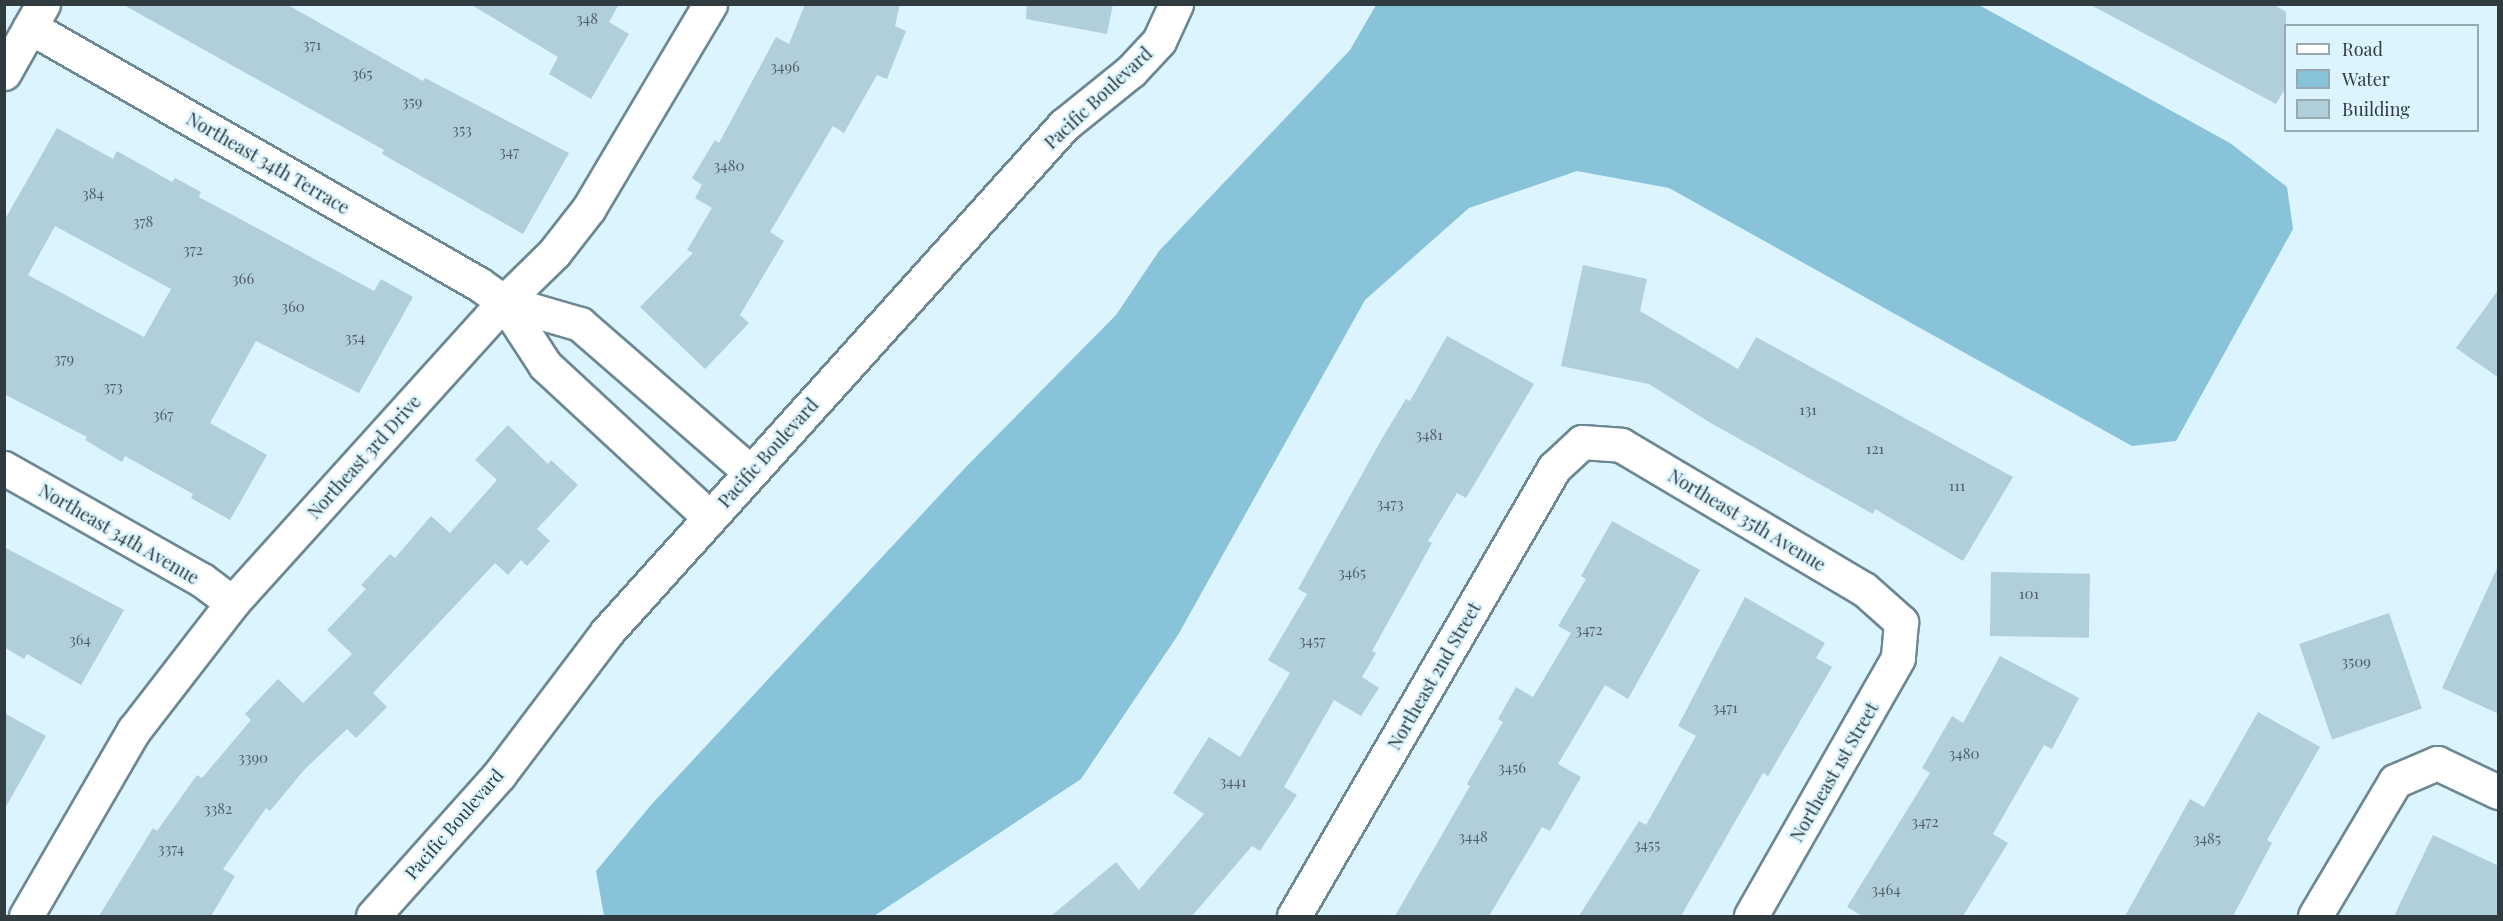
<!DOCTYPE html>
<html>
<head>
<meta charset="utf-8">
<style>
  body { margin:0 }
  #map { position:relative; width:2503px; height:921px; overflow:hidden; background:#dcf4fe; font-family:"Playfair Display",serif }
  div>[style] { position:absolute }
  .water>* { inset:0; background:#89c3d9 }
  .building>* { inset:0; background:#b1cedb; transform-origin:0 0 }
  .roads { filter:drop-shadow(2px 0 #6c8893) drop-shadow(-2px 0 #6c8893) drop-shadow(0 2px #6c8893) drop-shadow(0 -2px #6c8893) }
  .street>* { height:33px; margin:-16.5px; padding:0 16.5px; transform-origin:16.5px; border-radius:16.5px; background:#fff }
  span { translate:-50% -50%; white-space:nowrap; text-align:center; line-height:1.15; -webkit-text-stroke:4.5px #dcf4fe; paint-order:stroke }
  .number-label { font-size:15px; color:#506066 }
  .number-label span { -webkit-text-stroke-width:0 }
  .street-label { font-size:18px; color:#2f3b3f }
  .frame { position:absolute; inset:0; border:6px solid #2f3b3f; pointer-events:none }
  .legend { position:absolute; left:2284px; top:24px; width:195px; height:108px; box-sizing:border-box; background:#dcf4fe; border:2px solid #97aab2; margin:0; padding:8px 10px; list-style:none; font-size:18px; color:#2f3b3f }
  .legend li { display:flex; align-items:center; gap:12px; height:30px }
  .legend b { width:30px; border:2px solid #97aab2 }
</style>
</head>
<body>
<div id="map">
  <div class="water">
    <i style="clip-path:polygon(1376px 5px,1979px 5px,2230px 143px,2287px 187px,2293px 229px,2176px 441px,2132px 446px,1669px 188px,1577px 171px,1469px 208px,1365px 300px,1178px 635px,1081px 779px,874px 916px,604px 916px,596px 871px,651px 805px,965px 468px,1116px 315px,1159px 251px,1350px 50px)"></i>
  </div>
  <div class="building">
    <i style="clip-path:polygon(122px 4px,286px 4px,423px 81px,425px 78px,569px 153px,523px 234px,382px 154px,384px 150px)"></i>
    <i style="clip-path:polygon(470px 4px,619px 4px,609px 22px,629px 34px,591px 99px,549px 74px,558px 57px)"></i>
    <i style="clip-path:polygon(805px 4px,900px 4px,895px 26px,906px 31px,887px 79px,877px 75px,844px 133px,833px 126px,770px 232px,784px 241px,740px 315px,749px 323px,705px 369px,640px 307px,693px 253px,687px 250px,712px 208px,695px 198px,702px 185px,692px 178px,715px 140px,719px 143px,776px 37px,789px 44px)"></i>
    <i style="clip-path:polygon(1027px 4px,1113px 4px,1107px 34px,1026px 19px)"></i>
    <i style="clip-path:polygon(2089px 4px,2273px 4px,2286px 12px,2286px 87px,2276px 104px)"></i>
    <i style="clip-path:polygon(evenodd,57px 128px,113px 159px,117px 151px,172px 182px,175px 178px,201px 192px,199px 197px,374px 291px,381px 279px,413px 297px,359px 393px,256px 341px,210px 423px,267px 455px,230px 520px,191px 498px,193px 494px,125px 456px,122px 462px,85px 440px,87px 437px,4px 394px,4px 221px,57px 128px,55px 226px,171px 289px,144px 337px,28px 275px,55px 226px)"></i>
    <i style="clip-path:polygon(1583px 265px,1647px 279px,1640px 311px,1738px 369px,1756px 337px,2013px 477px,1963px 561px,1875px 509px,1873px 514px,1709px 422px,1649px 384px,1561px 366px)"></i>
    <i style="clip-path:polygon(2499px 289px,2499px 378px,2456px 348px)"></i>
    <i style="clip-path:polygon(1447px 336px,1534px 384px,1466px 498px,1457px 493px,1428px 541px,1432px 543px,1372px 651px,1376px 653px,1362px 677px,1379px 688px,1361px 716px,1334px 700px,1284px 787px,1297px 795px,1260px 851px,1252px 846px,1192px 916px,1051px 916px,1116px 862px,1139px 890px,1204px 814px,1173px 793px,1209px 737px,1240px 757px,1290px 673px,1268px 660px,1307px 594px,1298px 589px,1384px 435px,1406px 399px,1410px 401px)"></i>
    <i style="clip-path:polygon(508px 425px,548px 464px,551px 460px,578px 485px,537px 529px,550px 541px,527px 566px,521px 560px,508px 575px,495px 563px,373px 693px,387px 707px,356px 738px,347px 729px,304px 770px,270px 811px,266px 808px,223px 869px,235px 876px,211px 916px,99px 916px,153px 828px,157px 831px,197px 775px,202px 778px,251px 720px,245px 714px,278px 679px,303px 703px,352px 654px,327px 630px,366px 589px,361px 585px,390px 554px,395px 558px,431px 516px,450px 533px,497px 480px,475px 460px)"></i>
    <i style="clip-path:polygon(1612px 521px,1700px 570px,1628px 699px,1605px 685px,1558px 764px,1581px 777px,1550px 831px,1542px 827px,1489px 916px,1395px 916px,1470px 786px,1467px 784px,1503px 722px,1498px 719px,1516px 687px,1533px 697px,1571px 633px,1558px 626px,1586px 579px,1581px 576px)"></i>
    <i style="clip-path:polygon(4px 547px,124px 610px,81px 685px,27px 654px,24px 659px,4px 647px)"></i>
    <i style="clip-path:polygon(2499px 564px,2499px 714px,2442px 688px)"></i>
    <i style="left:1991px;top:572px;width:99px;height:64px;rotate:1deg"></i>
    <i style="clip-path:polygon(1745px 597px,1825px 643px,1816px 658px,1832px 667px,1768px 776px,1763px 773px,1681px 916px,1579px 916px,1639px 821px,1646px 825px,1696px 736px,1678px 726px)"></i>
    <i style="left:2389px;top:613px;width:101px;height:95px;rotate:71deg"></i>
    <i style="clip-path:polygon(2000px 656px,2079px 698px,2052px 749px,2044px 745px,1993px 834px,2008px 843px,1963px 916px,1862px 916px,1847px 907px,1930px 773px,1922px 768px,1952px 716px,1963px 723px)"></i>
    <i style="clip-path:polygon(2258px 712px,2320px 747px,2267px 840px,2272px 843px,2233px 916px,2125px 916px,2190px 799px,2204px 807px)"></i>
    <i style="clip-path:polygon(4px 713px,46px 736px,4px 810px)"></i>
    <i style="clip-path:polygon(2433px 835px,2499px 866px,2499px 916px,2394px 916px)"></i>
  </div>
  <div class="roads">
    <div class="street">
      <i style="left:30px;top:27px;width:517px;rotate:29.79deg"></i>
      <i style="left:479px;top:284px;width:31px;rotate:36deg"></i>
      <i style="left:504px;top:302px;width:75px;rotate:56.9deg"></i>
      <i style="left:545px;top:365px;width:224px;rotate:42.8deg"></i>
      <i style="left:4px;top:73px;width:79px;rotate:-60.5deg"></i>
      <i style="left:504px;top:302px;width:79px;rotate:16.1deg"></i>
      <i style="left:580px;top:324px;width:225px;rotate:41deg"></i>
      <i style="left:4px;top:468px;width:227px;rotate:29.5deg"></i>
      <i style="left:202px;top:580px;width:38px;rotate:37deg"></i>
      <i style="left:26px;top:916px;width:215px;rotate:-59.9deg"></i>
      <i style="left:134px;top:730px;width:160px;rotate:-52.3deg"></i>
      <i style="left:232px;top:603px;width:406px;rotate:-47.9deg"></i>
      <i style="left:504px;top:302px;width:70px;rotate:-44.4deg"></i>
      <i style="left:554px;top:253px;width:57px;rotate:-52.1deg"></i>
      <i style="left:589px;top:208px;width:237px;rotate:-59.3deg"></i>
      <i style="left:373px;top:916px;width:189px;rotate:-48.2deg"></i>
      <i style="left:499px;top:775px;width:179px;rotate:-52.9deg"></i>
      <i style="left:607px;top:632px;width:683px;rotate:-47.97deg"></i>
      <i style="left:1064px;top:125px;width:86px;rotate:-38.9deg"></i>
      <i style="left:1131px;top:71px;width:41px;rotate:-47deg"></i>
      <i style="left:1159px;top:41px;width:41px;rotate:-65.3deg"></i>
      <i style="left:1294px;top:916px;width:518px;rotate:-59.87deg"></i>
      <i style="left:1554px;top:468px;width:38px;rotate:-43deg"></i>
      <i style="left:1582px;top:442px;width:39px;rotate:4deg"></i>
      <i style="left:1621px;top:445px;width:282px;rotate:30.7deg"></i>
      <i style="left:1864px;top:589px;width:50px;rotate:41.7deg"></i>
      <i style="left:1901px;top:622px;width:36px;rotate:95deg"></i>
      <i style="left:1898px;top:658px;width:297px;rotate:119.7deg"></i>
      <i style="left:2315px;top:916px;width:157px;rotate:-59.3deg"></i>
      <i style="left:2395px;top:781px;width:46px;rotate:-23.2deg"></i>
      <i style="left:2437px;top:763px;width:68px;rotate:25.4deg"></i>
    </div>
  </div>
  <div class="number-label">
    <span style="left:587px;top:19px">348</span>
    <span style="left:312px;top:45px">371</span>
    <span style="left:785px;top:67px">3496</span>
    <span style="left:362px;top:74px">365</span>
    <span style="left:412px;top:102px">359</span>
    <span style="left:462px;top:130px">353</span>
    <span style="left:509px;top:152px">347</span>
    <span style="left:729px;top:166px">3480</span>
    <span style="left:93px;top:194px">384</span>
    <span style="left:143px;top:222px">378</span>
    <span style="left:193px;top:250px">372</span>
    <span style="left:243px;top:279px">366</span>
    <span style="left:293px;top:307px">360</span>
    <span style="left:355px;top:338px">354</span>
    <span style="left:64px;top:359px">379</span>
    <span style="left:113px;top:387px">373</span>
    <span style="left:1808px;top:410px">131</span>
    <span style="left:163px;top:415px">367</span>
    <span style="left:1429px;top:435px">3481</span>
    <span style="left:1875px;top:449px">121</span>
    <span style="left:1957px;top:486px">111</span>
    <span style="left:1390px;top:504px">3473</span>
    <span style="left:1352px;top:573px">3465</span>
    <span style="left:2029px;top:594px">101</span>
    <span style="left:1589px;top:630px">3472</span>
    <span style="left:80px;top:640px">364</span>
    <span style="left:1312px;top:641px">3457</span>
    <span style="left:2356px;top:662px">3509</span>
    <span style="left:1725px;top:708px">3471</span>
    <span style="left:1964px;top:754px">3480</span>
    <span style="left:253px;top:758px">3390</span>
    <span style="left:1512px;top:768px">3456</span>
    <span style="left:1233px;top:782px">3441</span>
    <span style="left:218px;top:809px">3382</span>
    <span style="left:1925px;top:822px">3472</span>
    <span style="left:1473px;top:837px">3448</span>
    <span style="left:2207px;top:839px">3485</span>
    <span style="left:1647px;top:845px">3455</span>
    <span style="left:171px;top:849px">3374</span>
    <span style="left:1886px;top:890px">3464</span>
  </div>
  <div class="street-label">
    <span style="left:1098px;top:98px;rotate:-43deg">Pacific Boulevard</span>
    <span style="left:268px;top:163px;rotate:30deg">Northeast 34th Terrace</span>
    <span style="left:768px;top:453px;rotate:-48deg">Pacific Boulevard</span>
    <span style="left:364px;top:457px;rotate:-48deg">Northeast 3rd Drive</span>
    <span style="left:1747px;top:520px;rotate:31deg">Northeast 35th Avenue</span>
    <span style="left:119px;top:534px;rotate:30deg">Northeast 34th Avenue</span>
    <span style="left:1434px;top:676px;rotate:-60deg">Northeast 2nd Street</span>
    <span style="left:1834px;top:772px;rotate:-60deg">Northeast 1st Street</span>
    <span style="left:454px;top:824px;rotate:-49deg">Pacific Boulevard</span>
  </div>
  <div class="frame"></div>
  <ul class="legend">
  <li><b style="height:8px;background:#fff"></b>Road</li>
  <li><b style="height:16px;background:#89c3d9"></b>Water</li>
  <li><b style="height:16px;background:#b1cedb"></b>Building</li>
  </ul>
</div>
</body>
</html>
